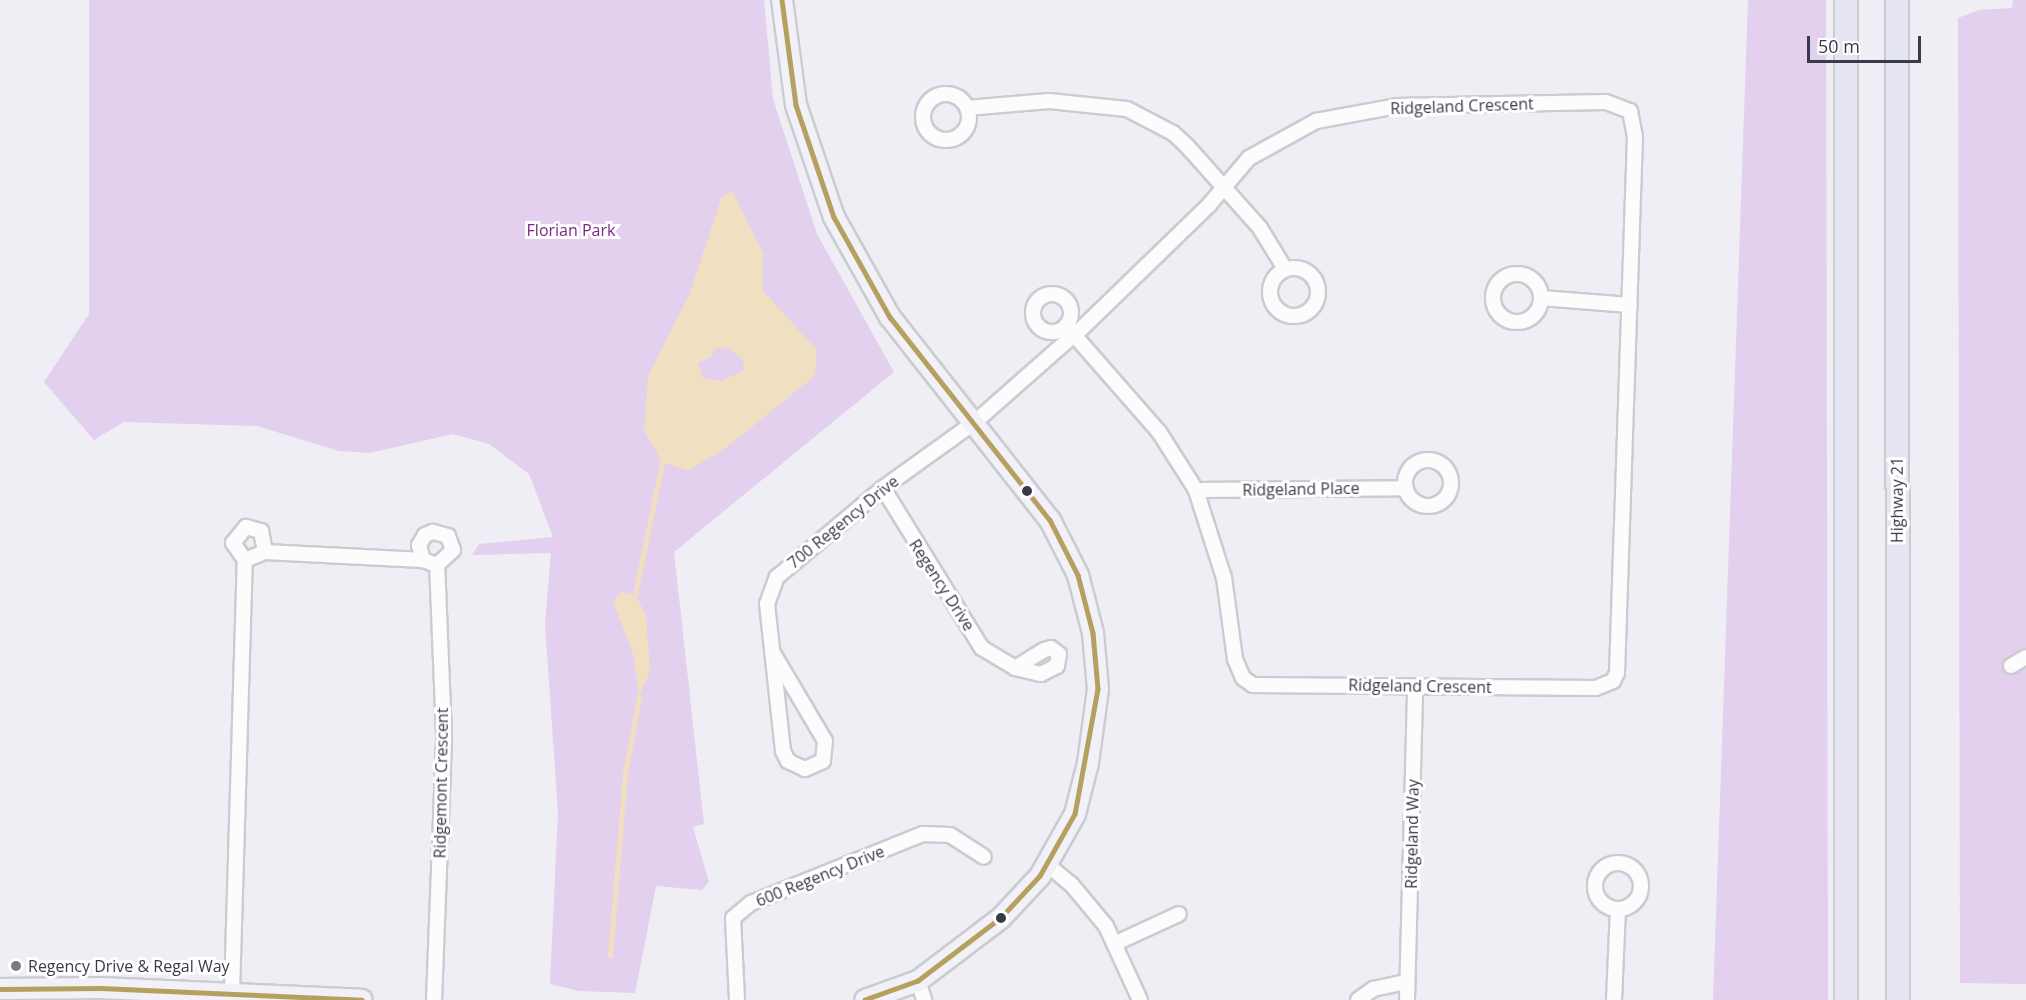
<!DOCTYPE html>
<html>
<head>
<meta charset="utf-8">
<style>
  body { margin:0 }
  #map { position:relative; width:2026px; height:1000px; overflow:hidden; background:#eeeef4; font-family:"Open Sans",sans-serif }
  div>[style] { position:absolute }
  .green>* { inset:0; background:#e3cfee }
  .water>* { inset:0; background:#f0dfc0 }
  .stream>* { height:4.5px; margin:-2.25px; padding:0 2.25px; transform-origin:2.25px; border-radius:2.25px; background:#f0dfc0 }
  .roads { filter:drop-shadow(2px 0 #cbccd2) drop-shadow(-2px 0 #cbccd2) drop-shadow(0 2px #cbccd2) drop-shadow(0 -2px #cbccd2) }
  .street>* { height:14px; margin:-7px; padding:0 7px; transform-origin:7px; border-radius:7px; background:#fcfcfd }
  .street>.ring { margin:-7px; padding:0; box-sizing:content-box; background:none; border:14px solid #fcfcfd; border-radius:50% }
  .secondary>* { height:20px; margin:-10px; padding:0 10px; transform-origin:10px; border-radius:10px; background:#f1f1f7 }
  .primary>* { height:22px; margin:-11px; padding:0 11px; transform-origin:11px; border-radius:11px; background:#e6e6f2 }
  .bus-1>* { height:4.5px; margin:-2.25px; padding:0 2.25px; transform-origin:2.25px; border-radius:2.25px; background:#b6a05f }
  .dots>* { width:16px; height:16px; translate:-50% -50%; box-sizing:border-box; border:3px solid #fff; border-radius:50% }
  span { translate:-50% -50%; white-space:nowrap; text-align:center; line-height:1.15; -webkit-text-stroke:6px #fff; paint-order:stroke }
  .street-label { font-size:16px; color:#393b4a }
  .park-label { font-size:16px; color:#742b7d }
  .poi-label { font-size:16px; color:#393b4a }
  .left { translate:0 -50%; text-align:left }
  .scale { position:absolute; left:1807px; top:36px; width:114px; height:27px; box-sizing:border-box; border:3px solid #393b4a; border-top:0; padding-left:8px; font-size:18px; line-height:21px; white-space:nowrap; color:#393b4a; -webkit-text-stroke:4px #fff; paint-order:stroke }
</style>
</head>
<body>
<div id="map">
  <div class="green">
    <i style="clip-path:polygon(89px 0,764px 0,773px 99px,817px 234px,894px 372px,674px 552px,704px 824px,693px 827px,709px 882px,702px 890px,656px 886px,635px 993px,579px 991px,550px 984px,558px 813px,545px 624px,551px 553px,472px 555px,479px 544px,553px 537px,529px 474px,489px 444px,453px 434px,369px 453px,339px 451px,257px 426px,124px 422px,94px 440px,44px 382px,89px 314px)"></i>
    <i style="clip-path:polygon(1748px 0,1826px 0,1828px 1000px,1713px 1000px)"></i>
    <i style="clip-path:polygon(2013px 0,2026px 0,2026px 984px,1960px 983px,1958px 18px,1979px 10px,2012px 8px)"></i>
  </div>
  <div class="water">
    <i style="clip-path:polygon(evenodd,733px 192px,763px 253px,763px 291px,817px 350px,815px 376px,727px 447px,688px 471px,662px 462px,644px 431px,648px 376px,689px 295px,722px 196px,733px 192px,727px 347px,743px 360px,744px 370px,722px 381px,703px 378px,698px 363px,711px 357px,714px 349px,727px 347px)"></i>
    <i style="clip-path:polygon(622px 592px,635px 595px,646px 614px,650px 671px,639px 697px,634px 657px,613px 601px)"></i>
  </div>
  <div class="stream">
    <i style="left:635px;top:595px;width:136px;rotate:-78.5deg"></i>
    <i style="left:610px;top:956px;width:183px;rotate:-85.3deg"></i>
    <i style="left:625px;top:774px;width:78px;rotate:-79.7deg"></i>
  </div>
  <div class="roads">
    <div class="street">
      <i class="ring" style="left:923px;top:94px;width:32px;height:32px"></i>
      <i style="left:967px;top:108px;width:82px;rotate:-4.9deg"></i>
      <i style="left:1049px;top:101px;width:78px;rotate:5.9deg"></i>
      <i style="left:1127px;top:109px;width:52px;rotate:27.6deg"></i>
      <i style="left:1173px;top:133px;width:19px;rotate:43deg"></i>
      <i style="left:1187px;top:146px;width:110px;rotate:48.3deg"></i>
      <i style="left:1260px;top:228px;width:48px;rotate:58.6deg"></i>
      <i class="ring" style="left:1270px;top:268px;width:34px;height:34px"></i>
      <i class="ring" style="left:1493px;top:274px;width:34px;height:34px"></i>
      <i class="ring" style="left:1033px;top:294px;width:24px;height:24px"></i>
      <i style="left:1541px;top:298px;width:89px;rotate:4.5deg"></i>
      <i class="ring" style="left:1405px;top:460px;width:32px;height:32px"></i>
      <i style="left:883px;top:488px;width:188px;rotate:58.3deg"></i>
      <i style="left:982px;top:648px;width:39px;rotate:31deg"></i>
      <i style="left:1015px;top:668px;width:27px;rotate:13deg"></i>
      <i style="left:1041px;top:674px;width:18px;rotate:-27deg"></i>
      <i style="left:1057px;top:666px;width:12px;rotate:-81deg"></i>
      <i style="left:1059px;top:654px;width:10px;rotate:-143deg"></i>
      <i style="left:1051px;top:648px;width:7px;rotate:164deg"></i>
      <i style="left:1044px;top:650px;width:34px;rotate:148deg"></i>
      <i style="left:1196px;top:490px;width:210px;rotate:-0.5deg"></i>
      <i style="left:245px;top:560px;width:22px;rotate:-22deg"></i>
      <i style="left:265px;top:552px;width:158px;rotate:2.9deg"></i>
      <i style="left:423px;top:560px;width:15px;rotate:20deg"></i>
      <i style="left:437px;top:565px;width:22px;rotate:-43deg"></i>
      <i style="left:453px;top:550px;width:15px;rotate:-110deg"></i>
      <i style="left:448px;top:536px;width:16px;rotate:-165deg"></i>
      <i style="left:433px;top:532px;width:9px;rotate:159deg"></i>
      <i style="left:425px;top:535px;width:12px;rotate:121deg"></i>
      <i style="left:419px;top:545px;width:16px;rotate:75deg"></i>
      <i style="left:245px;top:560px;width:21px;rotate:-125deg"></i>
      <i style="left:233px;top:543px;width:21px;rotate:-51deg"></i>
      <i style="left:246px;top:527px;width:16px;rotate:15deg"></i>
      <i style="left:261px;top:531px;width:21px;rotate:79deg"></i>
      <i style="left:773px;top:653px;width:102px;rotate:59.4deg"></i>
      <i style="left:825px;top:741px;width:20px;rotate:96deg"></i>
      <i style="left:823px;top:761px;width:20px;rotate:156deg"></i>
      <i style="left:805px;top:769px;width:19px;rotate:-155deg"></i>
      <i style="left:788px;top:761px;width:11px;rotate:-117deg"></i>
      <i style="left:783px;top:751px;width:148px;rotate:-96.2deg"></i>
      <i style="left:767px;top:604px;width:29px;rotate:-70deg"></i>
      <i style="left:777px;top:577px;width:138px;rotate:-40deg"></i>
      <i style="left:883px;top:488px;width:113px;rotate:-35.7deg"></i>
      <i style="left:975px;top:422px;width:101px;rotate:-41.4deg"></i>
      <i style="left:1051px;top:355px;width:30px;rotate:-41deg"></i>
      <i style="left:1074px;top:335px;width:6px;rotate:-39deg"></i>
      <i style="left:1079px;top:331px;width:181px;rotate:-44.1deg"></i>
      <i style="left:1209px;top:205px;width:62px;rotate:-49.6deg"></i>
      <i style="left:1249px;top:158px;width:77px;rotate:-28.9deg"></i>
      <i style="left:1316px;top:121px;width:82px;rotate:-10.5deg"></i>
      <i style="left:1397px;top:106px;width:209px;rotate:-1.1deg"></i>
      <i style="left:1606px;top:102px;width:26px;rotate:21deg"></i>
      <i style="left:1630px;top:111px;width:25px;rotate:79deg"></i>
      <i style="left:1635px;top:136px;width:537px;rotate:91.92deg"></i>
      <i style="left:1617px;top:673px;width:9px;rotate:117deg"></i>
      <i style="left:1613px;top:681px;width:18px;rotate:158deg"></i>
      <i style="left:1596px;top:688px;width:343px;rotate:-179.5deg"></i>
      <i style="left:1253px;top:685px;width:12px;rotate:-145deg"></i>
      <i style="left:1243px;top:678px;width:21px;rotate:-113deg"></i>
      <i style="left:1235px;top:659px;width:82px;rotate:-97.7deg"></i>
      <i style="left:1224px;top:578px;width:92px;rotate:-107.7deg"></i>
      <i style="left:1196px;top:490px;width:69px;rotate:-122.5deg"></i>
      <i style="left:1159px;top:432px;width:129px;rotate:-131.2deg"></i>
      <i style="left:1074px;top:335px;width:12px;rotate:-132deg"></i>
      <i style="left:2011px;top:666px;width:17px;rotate:-31deg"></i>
      <i class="ring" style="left:1595px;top:863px;width:32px;height:32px"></i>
      <i style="left:1048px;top:865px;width:30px;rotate:40deg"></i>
      <i style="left:1071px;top:884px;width:55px;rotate:50.2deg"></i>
      <i style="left:1106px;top:926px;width:81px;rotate:65.3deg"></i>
      <i style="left:1116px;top:943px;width:69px;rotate:-24.7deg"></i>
      <i style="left:918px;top:981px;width:20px;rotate:72deg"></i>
      <i style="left:232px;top:992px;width:432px;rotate:-88.3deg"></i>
      <i style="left:434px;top:1000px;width:264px;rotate:-87.8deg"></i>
      <i style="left:444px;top:736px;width:171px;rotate:-92.3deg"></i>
      <i style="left:737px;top:1000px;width:82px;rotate:-92.8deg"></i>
      <i style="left:733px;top:918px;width:23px;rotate:-40deg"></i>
      <i style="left:751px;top:903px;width:185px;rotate:-21.9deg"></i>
      <i style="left:923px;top:834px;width:27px;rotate:2deg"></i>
      <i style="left:950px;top:835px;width:40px;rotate:32.9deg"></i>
      <i style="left:1358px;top:1000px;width:19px;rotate:-36deg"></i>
      <i style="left:1373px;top:989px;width:33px;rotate:-12deg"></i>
      <i style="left:1407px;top:1000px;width:314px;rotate:-88.5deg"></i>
      <i style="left:1614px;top:1000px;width:90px;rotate:-87.5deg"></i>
    </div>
    <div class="secondary">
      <i style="left:782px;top:0;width:106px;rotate:82.4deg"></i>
      <i style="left:796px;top:105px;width:118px;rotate:71.3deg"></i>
      <i style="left:834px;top:217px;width:115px;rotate:60.8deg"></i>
      <i style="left:890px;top:317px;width:258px;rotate:51.8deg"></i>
      <i style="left:1050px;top:520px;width:62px;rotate:63deg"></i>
      <i style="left:1078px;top:575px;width:60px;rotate:75.5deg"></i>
      <i style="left:1093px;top:633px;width:56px;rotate:84.9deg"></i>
      <i style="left:1098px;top:689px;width:75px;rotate:97.7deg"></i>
      <i style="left:1088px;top:763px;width:53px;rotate:104.3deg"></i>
      <i style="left:1075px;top:814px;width:71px;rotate:119.4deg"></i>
      <i style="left:1040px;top:876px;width:57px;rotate:132.9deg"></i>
      <i style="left:1001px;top:918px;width:104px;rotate:142.8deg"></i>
      <i style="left:918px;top:981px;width:56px;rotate:160.3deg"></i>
      <i style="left:0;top:989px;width:101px;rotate:-0.6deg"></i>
      <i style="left:101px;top:988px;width:261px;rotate:2.6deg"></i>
    </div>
    <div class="primary">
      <i style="left:1897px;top:0;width:1000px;rotate:89.94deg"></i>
      <i style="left:1846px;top:1000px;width:1000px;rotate:-90deg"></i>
    </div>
  </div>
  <div class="bus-1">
    <i style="left:782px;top:0;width:106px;rotate:82.4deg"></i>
    <i style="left:796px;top:105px;width:118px;rotate:71.3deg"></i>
    <i style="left:834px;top:217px;width:115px;rotate:60.8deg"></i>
    <i style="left:890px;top:317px;width:258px;rotate:51.8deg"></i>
    <i style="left:1050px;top:520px;width:62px;rotate:63deg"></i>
    <i style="left:1078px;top:575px;width:60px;rotate:75.5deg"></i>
    <i style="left:1093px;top:633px;width:56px;rotate:84.9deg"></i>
    <i style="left:1098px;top:689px;width:127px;rotate:100.4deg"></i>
    <i style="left:1075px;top:814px;width:71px;rotate:119.4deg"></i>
    <i style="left:1040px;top:876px;width:57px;rotate:132.9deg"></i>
    <i style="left:1001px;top:918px;width:104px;rotate:142.8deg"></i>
    <i style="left:918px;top:981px;width:56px;rotate:160.3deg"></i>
    <i style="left:0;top:989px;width:101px;rotate:-0.6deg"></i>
    <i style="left:101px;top:988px;width:261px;rotate:2.6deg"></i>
  </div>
  <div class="dots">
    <i style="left:1027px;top:491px;background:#393b4a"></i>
    <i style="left:1001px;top:918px;background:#393b4a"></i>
    <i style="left:16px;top:966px;background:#787a86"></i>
  </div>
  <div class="street-label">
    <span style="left:1462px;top:106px;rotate:-2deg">Ridgeland Crescent</span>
    <span style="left:1301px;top:489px;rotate:-1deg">Ridgeland Place</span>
    <span style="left:1897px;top:500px;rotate:-90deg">Highway 21</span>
    <span style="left:843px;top:522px;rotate:-39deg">700 Regency Drive</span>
    <span style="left:942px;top:585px;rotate:57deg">Regency Drive</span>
    <span style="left:1420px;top:686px;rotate:1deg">Ridgeland Crescent</span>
    <span style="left:441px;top:783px;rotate:-89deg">Ridgemont Crescent</span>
    <span style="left:1412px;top:834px;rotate:-89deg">Ridgeland Way</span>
    <span style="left:820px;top:876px;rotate:-22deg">600 Regency Drive</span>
  </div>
  <div class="park-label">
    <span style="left:571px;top:230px">Florian Park</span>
  </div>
  <div class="poi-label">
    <span class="left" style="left:28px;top:966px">Regency Drive &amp; Regal Way</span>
  </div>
  <div class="scale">50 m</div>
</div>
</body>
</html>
